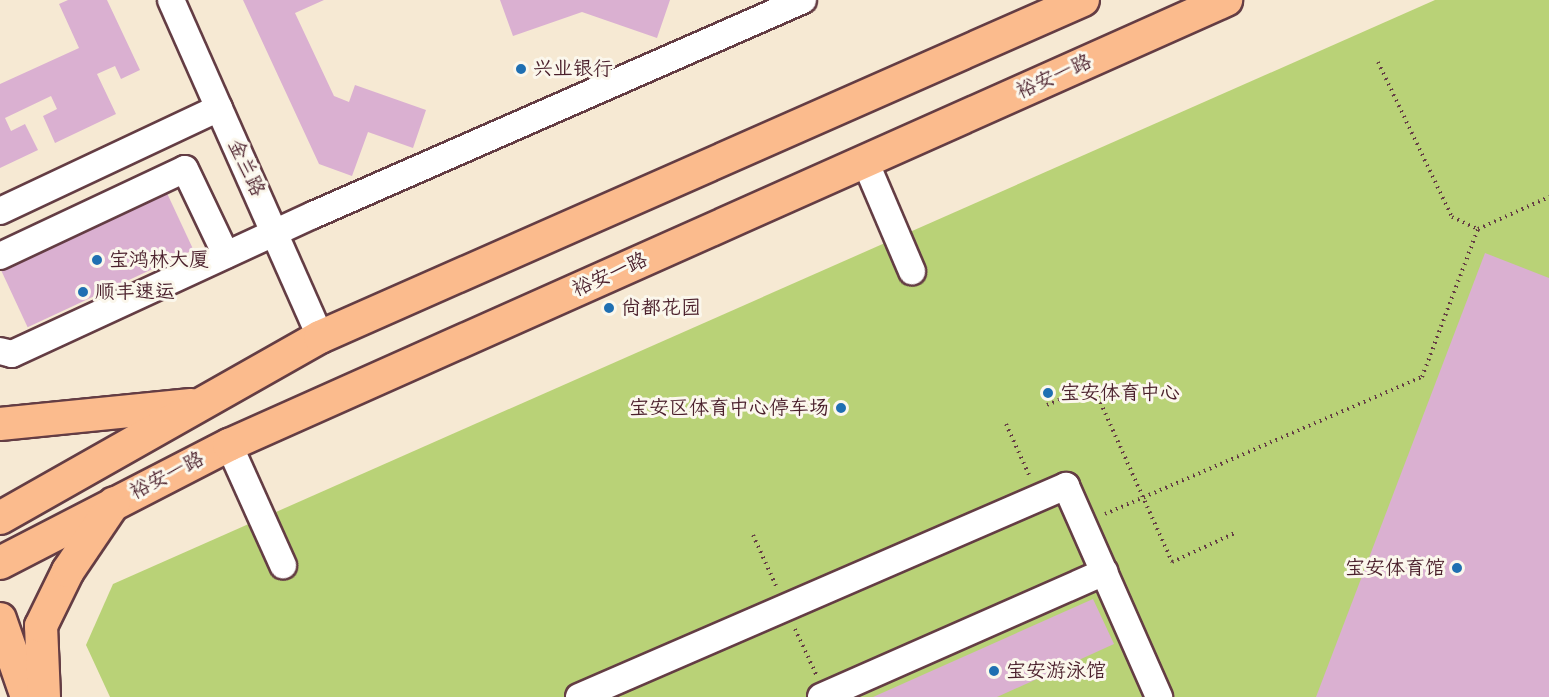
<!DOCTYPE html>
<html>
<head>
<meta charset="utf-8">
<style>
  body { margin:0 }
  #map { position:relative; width:1549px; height:697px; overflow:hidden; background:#f6e9d3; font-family:"Architects Daughter","LXGW WenKai TC",sans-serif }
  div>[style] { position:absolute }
  .green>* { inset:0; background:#b9d277 }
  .building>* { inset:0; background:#dab0d1; transform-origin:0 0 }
  .path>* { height:4px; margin-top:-2px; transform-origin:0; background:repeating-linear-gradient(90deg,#643d44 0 1.5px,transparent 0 6px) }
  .roads { filter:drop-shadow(2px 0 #643d44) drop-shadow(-2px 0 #643d44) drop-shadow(0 2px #643d44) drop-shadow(0 -2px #643d44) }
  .minor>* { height:26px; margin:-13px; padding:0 13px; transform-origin:13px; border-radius:13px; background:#fff }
  .major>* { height:32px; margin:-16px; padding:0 16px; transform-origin:16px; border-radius:16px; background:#fbbb8d }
  .dots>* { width:16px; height:16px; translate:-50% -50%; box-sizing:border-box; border:3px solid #fbf7ec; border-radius:50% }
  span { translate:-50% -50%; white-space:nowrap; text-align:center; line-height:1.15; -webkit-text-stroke:6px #fbf7ec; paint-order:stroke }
  .poi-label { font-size:20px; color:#4a1f2b }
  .left { translate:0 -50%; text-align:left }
  .right { translate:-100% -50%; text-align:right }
  .street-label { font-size:20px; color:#4a1f2b }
</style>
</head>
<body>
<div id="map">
  <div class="green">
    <i style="clip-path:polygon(1435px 0,1549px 0,1549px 697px,110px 697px,86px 645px,113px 584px)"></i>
  </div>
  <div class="building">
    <i style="clip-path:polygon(68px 0,107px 0,140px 70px,121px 79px,115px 66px,97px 74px,116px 114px,55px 143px,43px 116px,57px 109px,51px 96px,5px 118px,11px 131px,25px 124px,38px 150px,0 168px,0 84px,79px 48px,59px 4px)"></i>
    <i style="clip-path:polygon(243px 0,324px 0,295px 13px,334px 96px,349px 102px,355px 85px,426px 110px,413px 148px,368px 132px,352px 176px,319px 164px)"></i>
    <i style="clip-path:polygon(500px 0,670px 0,657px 38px,582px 12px,513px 36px)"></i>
    <i style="left:166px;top:191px;width:65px;height:183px;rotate:65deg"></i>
    <i style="clip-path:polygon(1485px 253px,1549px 278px,1549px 697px,1316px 697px)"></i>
    <i style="clip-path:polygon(1093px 599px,1114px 644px,997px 697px,873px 697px)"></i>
  </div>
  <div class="path">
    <i style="left:1378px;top:62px;width:172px;rotate:64.5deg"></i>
    <i style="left:1452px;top:217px;width:29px;rotate:25deg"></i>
    <i style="left:1047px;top:405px;width:50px;rotate:-22.4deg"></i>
    <i style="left:1093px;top:386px;width:193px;rotate:65.8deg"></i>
    <i style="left:1172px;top:562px;width:69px;rotate:-24.7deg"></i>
    <i style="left:1006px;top:424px;width:56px;rotate:65.7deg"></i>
    <i style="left:1105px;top:514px;width:345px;rotate:-23.4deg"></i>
    <i style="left:1422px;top:377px;width:158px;rotate:-69.3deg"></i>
    <i style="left:1478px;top:229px;width:78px;rotate:-24.3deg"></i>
    <i style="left:753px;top:535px;width:56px;rotate:65.7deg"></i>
    <i style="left:795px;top:629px;width:50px;rotate:65deg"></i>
  </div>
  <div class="roads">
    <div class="minor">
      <i style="left:171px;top:0;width:368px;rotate:66.1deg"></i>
      <i style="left:865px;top:161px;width:120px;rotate:66.9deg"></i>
      <i style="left:0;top:211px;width:242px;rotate:-25.2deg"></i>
      <i style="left:0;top:256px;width:204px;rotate:-25.2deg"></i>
      <i style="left:185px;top:169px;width:95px;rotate:64.5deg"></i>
      <i style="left:0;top:351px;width:12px;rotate:14deg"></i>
      <i style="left:12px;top:354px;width:332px;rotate:-24.8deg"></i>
      <i style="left:313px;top:215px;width:535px;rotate:-23.69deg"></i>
      <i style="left:229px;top:445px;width:132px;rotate:65.8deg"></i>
      <i style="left:579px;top:697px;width:531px;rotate:-23.43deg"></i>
      <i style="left:1066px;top:486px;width:231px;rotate:66.2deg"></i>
      <i style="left:821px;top:697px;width:310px;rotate:-23.8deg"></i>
    </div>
    <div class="major">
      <i style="left:0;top:424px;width:192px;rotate:-5.7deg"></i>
      <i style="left:0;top:518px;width:368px;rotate:-29.5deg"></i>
      <i style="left:320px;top:337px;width:834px;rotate:-23.83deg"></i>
      <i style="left:0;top:563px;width:258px;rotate:-27.3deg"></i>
      <i style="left:229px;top:445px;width:1092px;rotate:-24.05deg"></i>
      <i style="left:0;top:619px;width:83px;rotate:70.9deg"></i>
      <i style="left:44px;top:697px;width:71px;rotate:-92.4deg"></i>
      <i style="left:41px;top:626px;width:61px;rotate:-63.9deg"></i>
      <i style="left:68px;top:571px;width:82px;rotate:-55.9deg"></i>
    </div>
  </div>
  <div class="dots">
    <i style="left:521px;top:69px;background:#1f6fb2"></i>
    <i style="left:97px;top:260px;background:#1f6fb2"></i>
    <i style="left:83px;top:292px;background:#1f6fb2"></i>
    <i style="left:609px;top:308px;background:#1f6fb2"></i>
    <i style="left:1048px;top:393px;background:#1f6fb2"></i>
    <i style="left:841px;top:408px;background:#1f6fb2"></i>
    <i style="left:1457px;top:568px;background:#1f6fb2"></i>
    <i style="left:994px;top:671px;background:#1f6fb2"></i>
  </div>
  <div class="poi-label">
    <span class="left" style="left:533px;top:69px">兴业银行</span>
    <span class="left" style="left:109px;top:260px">宝鸿林大厦</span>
    <span class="left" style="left:95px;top:292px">顺丰速运</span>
    <span class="left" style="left:621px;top:308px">尚都花园</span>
    <span class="left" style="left:1060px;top:393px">宝安体育中心</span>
    <span class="right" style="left:829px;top:408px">宝安区体育中心停车场</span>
    <span class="right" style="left:1445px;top:568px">宝安体育馆</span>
    <span class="left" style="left:1006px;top:671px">宝安游泳馆</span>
  </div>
  <div class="street-label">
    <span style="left:1054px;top:77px;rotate:-24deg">裕安一路</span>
    <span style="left:246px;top:168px;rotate:65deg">金兰路</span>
    <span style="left:610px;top:275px;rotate:-24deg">裕安一路</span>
    <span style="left:167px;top:476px;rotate:-27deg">裕安一路</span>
  </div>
</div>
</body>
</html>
